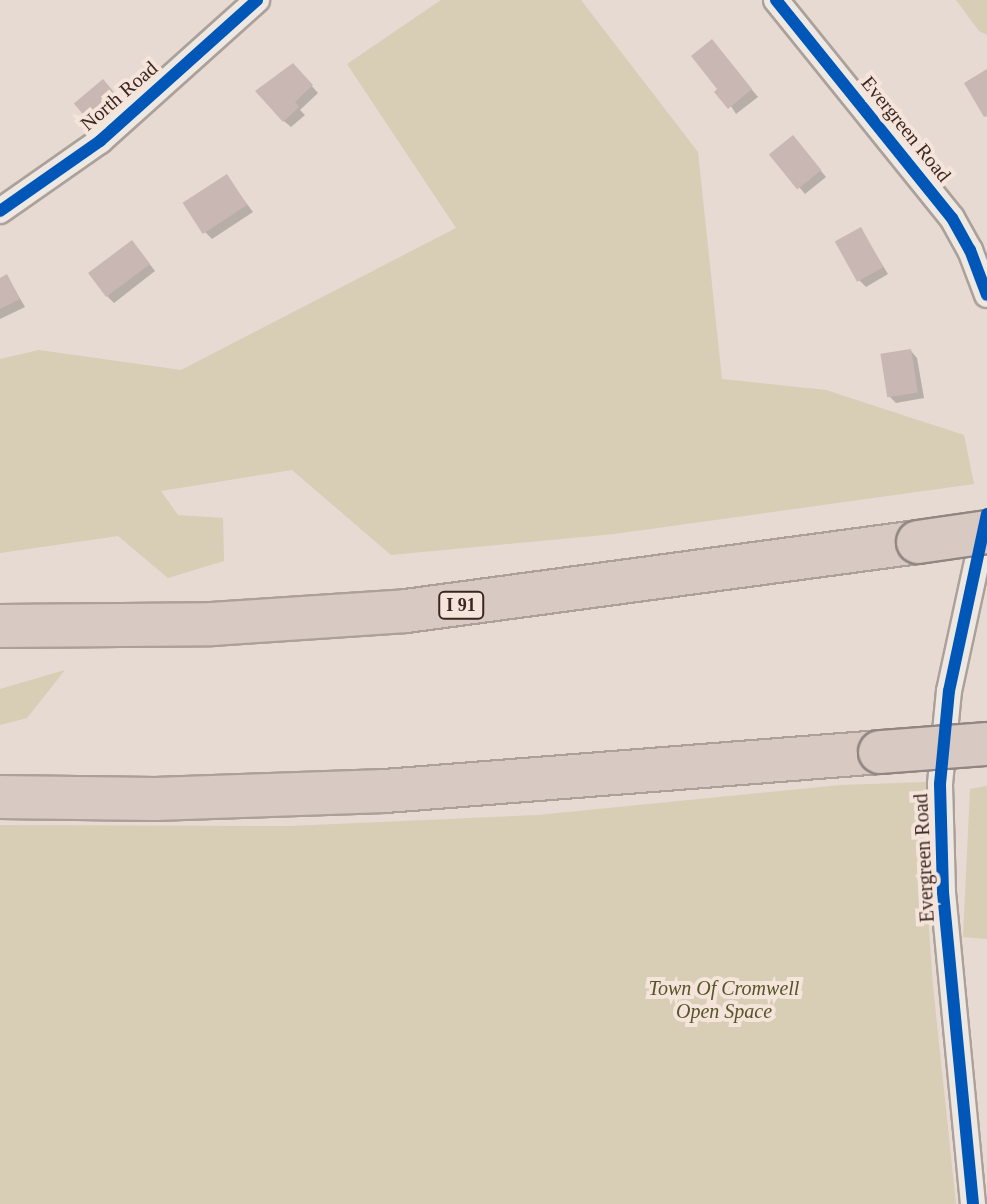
<!DOCTYPE html>
<html>
<head>
<meta charset="utf-8">
<style>
  body { margin:0 }
  #map { position:relative; width:987px; height:1204px; overflow:hidden; background:#e6dad2; font-family:Georgia,serif }
  div>[style] { position:absolute }
  .green>* { inset:0; background:#d8cdb5 }
  .shadow>* { inset:0; background:#0003 }
  .building>* { inset:0; background:#c9b7b3; transform-origin:0 0 }
  .roads { filter:drop-shadow(2px 0 #aca09a) drop-shadow(-2px 0 #aca09a) drop-shadow(0 2px #aca09a) drop-shadow(0 -2px #aca09a) }
  .minor>* { height:24px; margin:-12px; padding:0 12px; transform-origin:12px; border-radius:12px; background:#eee8e3 }
  .motorway>* { height:42px; margin:-21px; padding:0 21px; transform-origin:21px; border-radius:21px; background:#d9c9c3 }
  .bridges { filter:drop-shadow(2px 0 #918681) drop-shadow(-2px 0 #918681) drop-shadow(0 2px #918681) drop-shadow(0 -2px #918681) }
  .motorway-bridge>* { height:42px; margin:-21px; padding:0 21px; transform-origin:21px; border-radius:21px; background:#d9c9c3 }
  .cycleway>* { height:12px; margin:-6px; padding:0 6px; transform-origin:6px; border-radius:6px; background:#0057b8 }
  span { translate:-50% -50%; white-space:nowrap; text-align:center; line-height:1.15; -webkit-text-stroke:8px #f5e4da; paint-order:stroke }
  .shield-label span { padding:2px 6px; background:#f5e4da; border:2px solid; border-radius:6px; -webkit-text-stroke-width:0 }
  .shield-label { font-size:18px; color:#3b2622; font-weight:700 }
  .street-label { font-size:20px; color:#3b2622 }
  .park-label { font-size:20px; color:#575429; font-style:italic }
</style>
</head>
<body>
<div id="map">
  <div class="green">
    <i style="clip-path:polygon(441px 0,581px 0,698px 152px,722px 379px,826px 390px,964px 435px,974px 484px,614px 534px,391px 555px,292px 470px,161px 491px,178px 515px,223px 518px,224px 561px,168px 578px,118px 536px,0 553px,0 359px,39px 350px,181px 370px,456px 228px,347px 64px)"></i>
    <i style="clip-path:polygon(956px 0,987px 0,987px 35px,979px 31px)"></i>
    <i style="clip-path:polygon(65px 670px,27px 718px,0 725px,0 689px)"></i>
    <i style="clip-path:polygon(926px 782px,924px 861px,933px 986px,956px 1204px,0 1204px,0 825px,290px 826px,538px 815px,841px 785px)"></i>
    <i style="clip-path:polygon(987px 786px,987px 939px,963px 937px,970px 789px)"></i>
  </div>
  <div class="shadow">
    <i style="clip-path:polygon(718px 49px,758px 97px,736px 114px,720px 89px)"></i>
    <i style="clip-path:polygon(293px 65px,318px 93px,300px 110px,305px 115px,291px 127px,284px 121px)"></i>
    <i style="clip-path:polygon(110px 88px,124px 105px,98px 127px,91px 120px)"></i>
    <i style="clip-path:polygon(799px 144px,826px 177px,805px 194px,772px 155px)"></i>
    <i style="clip-path:polygon(227px 177px,253px 212px,212px 239px,205px 232px)"></i>
    <i style="clip-path:polygon(861px 230px,888px 274px,866px 287px,859px 280px)"></i>
    <i style="clip-path:polygon(138px 249px,155px 271px,114px 303px,107px 296px)"></i>
    <i style="clip-path:polygon(7px 276px,25px 307px,0 319px,0 280px)"></i>
    <i style="clip-path:polygon(911px 351px,917px 358px,924px 398px,896px 403px,889px 396px)"></i>
  </div>
  <div class="building">
    <i style="clip-path:polygon(712px 39px,752px 89px,728px 109px,714px 92px,717px 89px,691px 56px)"></i>
    <i style="clip-path:polygon(293px 63px,313px 85px,295px 102px,299px 107px,283px 122px,255px 91px)"></i>
    <i style="clip-path:polygon(987px 69px,987px 116px,984px 117px,964px 83px)"></i>
    <i style="left:103px;top:79px;width:25px;height:38px;rotate:50deg"></i>
    <i style="left:793px;top:135px;width:45px;height:31px;rotate:51deg"></i>
    <i style="left:227px;top:174px;width:37px;height:53px;rotate:57deg"></i>
    <i style="left:861px;top:227px;width:46px;height:30px;rotate:61deg"></i>
    <i style="left:132px;top:240px;width:30px;height:55px;rotate:53deg"></i>
    <i style="clip-path:polygon(7px 274px,20px 299px,0 309px,0 278px)"></i>
    <i style="left:911px;top:349px;width:44px;height:31px;rotate:81deg"></i>
  </div>
  <div class="roads">
    <div class="minor">
      <i style="left:776px;top:0;width:280px;rotate:51.1deg"></i>
      <i style="left:952px;top:218px;width:37px;rotate:61deg"></i>
      <i style="left:970px;top:250px;width:48px;rotate:69.3deg"></i>
      <i style="left:0;top:211px;width:122px;rotate:-35deg"></i>
      <i style="left:100px;top:141px;width:211px;rotate:-41.9deg"></i>
      <i style="left:973px;top:1204px;width:313px;rotate:-95.5deg"></i>
      <i style="left:943px;top:892px;width:108px;rotate:-91.6deg"></i>
      <i style="left:940px;top:784px;width:93px;rotate:-84.5deg"></i>
      <i style="left:949px;top:691px;width:170px;rotate:-77.8deg"></i>
    </div>
    <div class="motorway">
      <i style="left:0;top:626px;width:212px;rotate:-0.5deg"></i>
      <i style="left:212px;top:624px;width:194px;rotate:-3.8deg"></i>
      <i style="left:406px;top:611px;width:517px;rotate:-7.68deg"></i>
      <i style="left:0;top:797px;width:155px;rotate:0.7deg"></i>
      <i style="left:155px;top:799px;width:230px;rotate:-2deg"></i>
      <i style="left:385px;top:791px;width:497px;rotate:-4.5deg"></i>
    </div>
  </div>
  <div class="bridges">
    <div class="motorway-bridge">
      <i style="left:918px;top:542px;width:70px;rotate:-8.2deg"></i>
      <i style="left:880px;top:752px;width:107px;rotate:-4.3deg"></i>
    </div>
  </div>
  <div class="cycleway">
    <i style="left:776px;top:0;width:280px;rotate:51.1deg"></i>
    <i style="left:952px;top:218px;width:37px;rotate:61deg"></i>
    <i style="left:970px;top:250px;width:48px;rotate:69.3deg"></i>
    <i style="left:0;top:211px;width:122px;rotate:-35deg"></i>
    <i style="left:100px;top:141px;width:211px;rotate:-41.9deg"></i>
    <i style="left:973px;top:1204px;width:313px;rotate:-95.5deg"></i>
    <i style="left:943px;top:892px;width:108px;rotate:-91.6deg"></i>
    <i style="left:940px;top:784px;width:93px;rotate:-84.5deg"></i>
    <i style="left:949px;top:691px;width:181px;rotate:-77.9deg"></i>
  </div>
  <div class="shield-label">
    <span style="left:461px;top:605px">I 91</span>
  </div>
  <div class="street-label">
    <span style="left:119px;top:96px;rotate:-41deg">North Road</span>
    <span style="left:906px;top:129px;rotate:51deg">Evergreen Road</span>
    <span style="left:924px;top:858px;rotate:-93deg">Evergreen Road</span>
  </div>
  <div class="park-label">
    <span style="left:724px;top:1000px">Town Of Cromwell<br>Open Space</span>
  </div>
</div>
</body>
</html>
